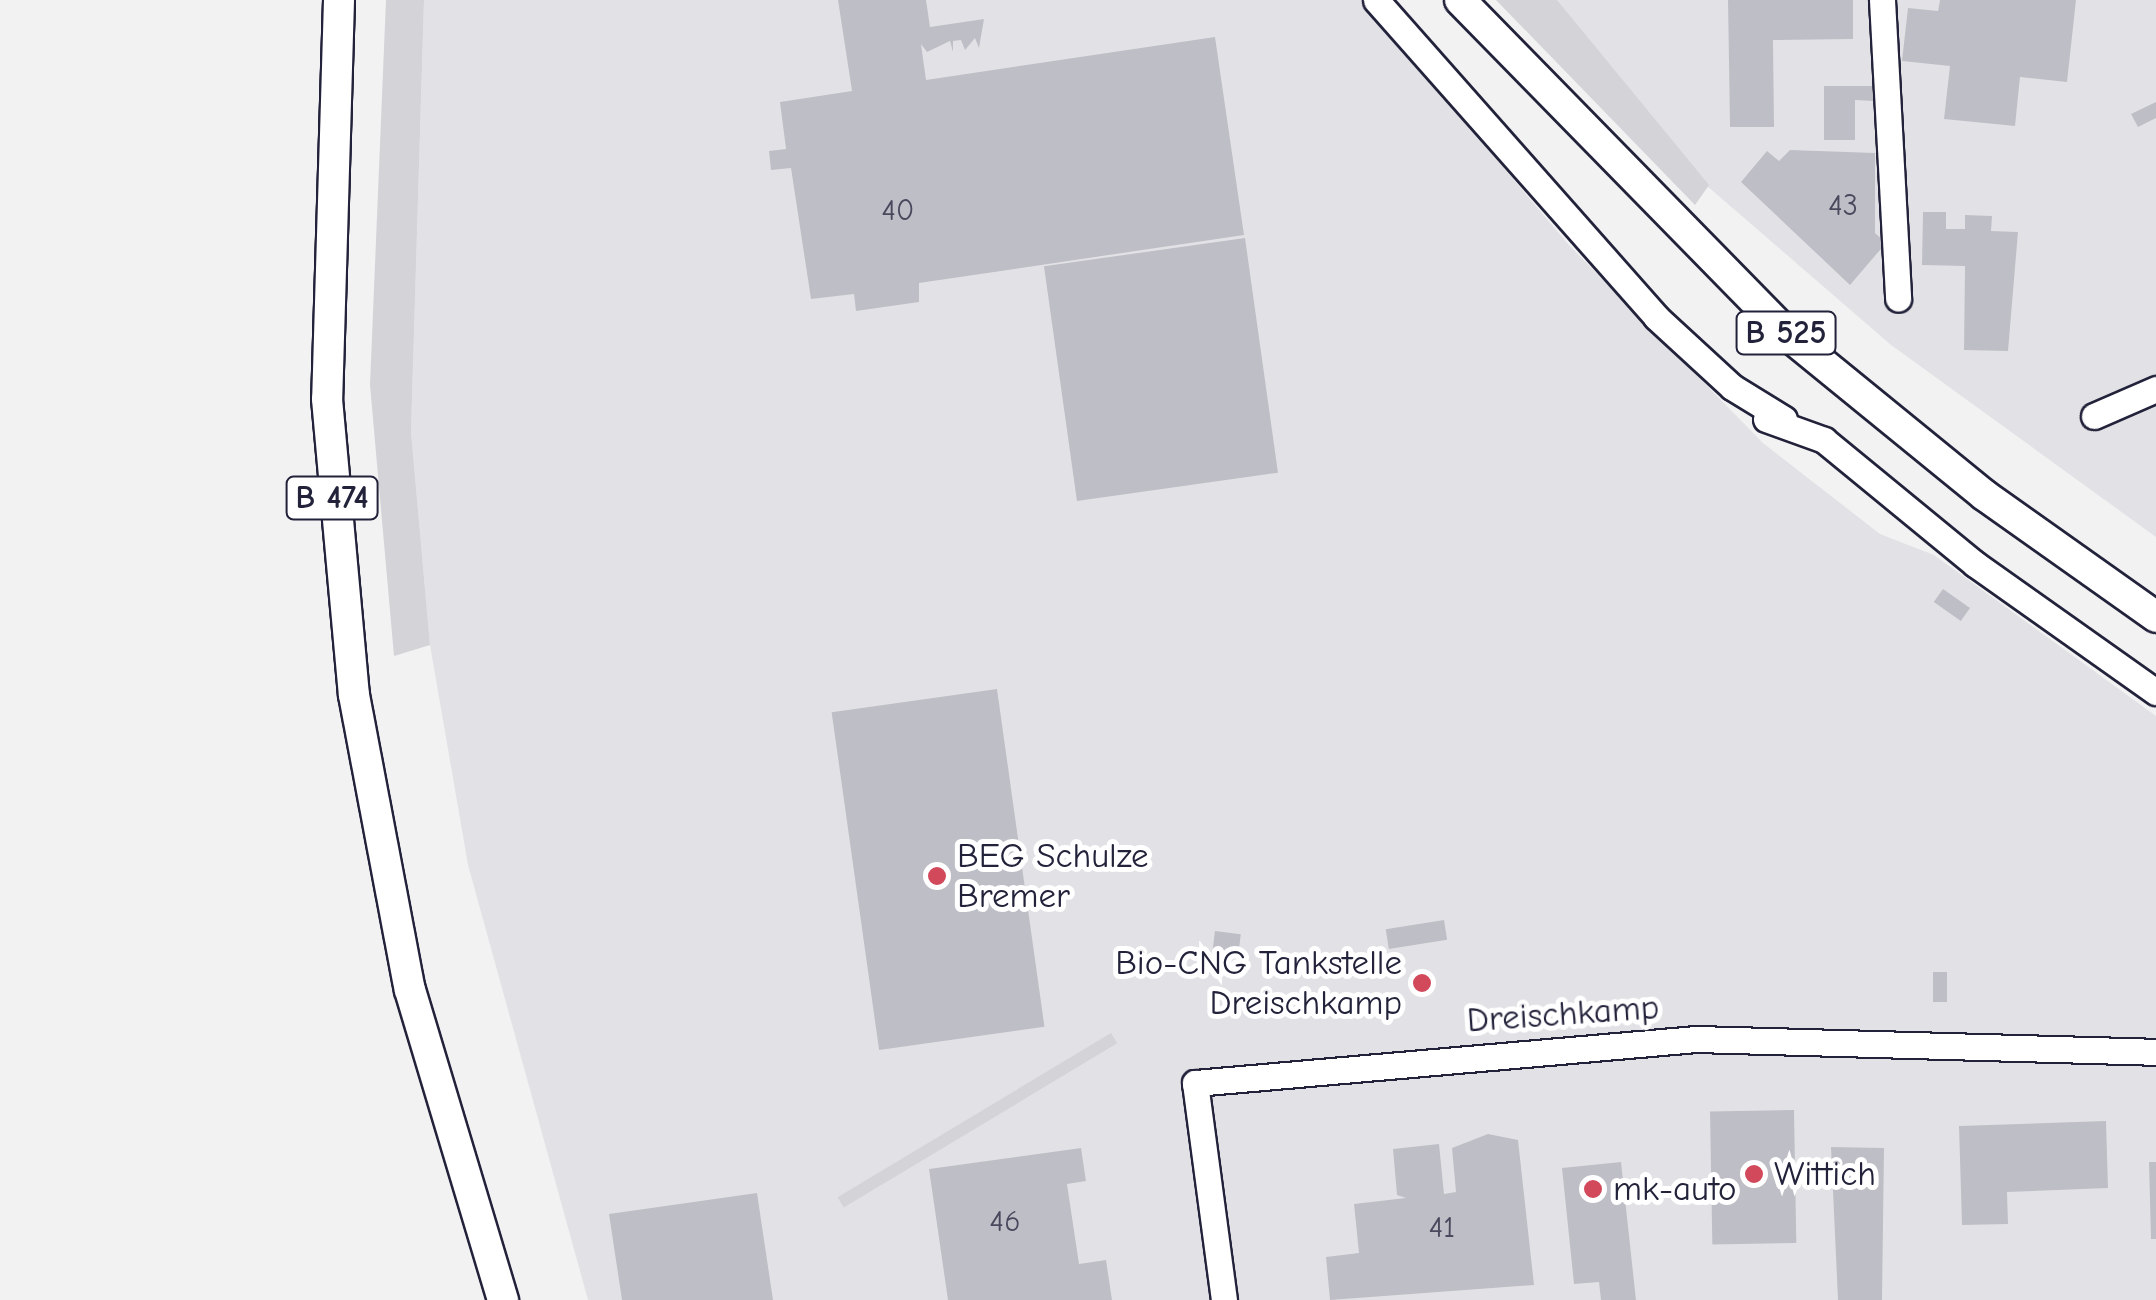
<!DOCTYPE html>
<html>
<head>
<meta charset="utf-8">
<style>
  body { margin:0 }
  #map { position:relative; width:2156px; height:1300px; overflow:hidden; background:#f2f2f3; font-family:"Comic Neue",sans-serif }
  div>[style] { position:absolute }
  .built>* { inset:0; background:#e2e2e6 }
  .green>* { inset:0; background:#d3d3d8; transform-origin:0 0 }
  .building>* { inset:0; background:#bebec6; transform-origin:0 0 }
  .roads { filter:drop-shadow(2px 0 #22223b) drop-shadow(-2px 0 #22223b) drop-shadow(0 2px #22223b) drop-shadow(0 -2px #22223b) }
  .minor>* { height:25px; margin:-12.5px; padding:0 12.5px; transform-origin:12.5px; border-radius:12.5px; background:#fff }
  .major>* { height:30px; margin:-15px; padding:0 15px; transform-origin:15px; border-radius:15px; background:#fff }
  .dots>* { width:28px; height:28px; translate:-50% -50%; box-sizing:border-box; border:5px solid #fff; border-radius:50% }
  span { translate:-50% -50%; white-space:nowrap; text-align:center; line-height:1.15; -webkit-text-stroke:10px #fff; paint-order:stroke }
  .number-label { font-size:30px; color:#49495e }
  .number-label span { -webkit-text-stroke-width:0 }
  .shield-label span { padding:2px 8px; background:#fff; border:2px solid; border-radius:8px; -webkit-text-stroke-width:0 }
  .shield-label { font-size:32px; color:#22223b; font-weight:700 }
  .poi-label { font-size:35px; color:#22223b }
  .left { translate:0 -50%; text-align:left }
  .right { translate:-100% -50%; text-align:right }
  .street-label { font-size:35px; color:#22223b }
</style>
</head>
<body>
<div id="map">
  <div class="built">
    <i style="clip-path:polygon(424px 0,1362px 0,1568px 244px,1763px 443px,1880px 534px,1934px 555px,2156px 716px,2156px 1300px,588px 1300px,468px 865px,430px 645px,411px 432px)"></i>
    <i style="clip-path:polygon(1557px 0,2156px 0,2156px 537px,1891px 345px,1699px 179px)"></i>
  </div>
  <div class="green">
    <i style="clip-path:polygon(386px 0,424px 0,411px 432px,430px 645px,394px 656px,370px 385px)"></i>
    <i style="clip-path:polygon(1496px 0,1557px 0,1709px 185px,1695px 205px)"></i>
    <i style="left:1111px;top:1033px;width:12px;height:319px;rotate:59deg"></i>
  </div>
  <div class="building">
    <i style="clip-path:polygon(838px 0,926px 0,930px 27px,984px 19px,979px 48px,975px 38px,965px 50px,961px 40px,953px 41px,953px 52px,950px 41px,927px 52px,921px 44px,926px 80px,1215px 37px,1244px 235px,919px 283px,919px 302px,856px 311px,854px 294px,811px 299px,791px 168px,771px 170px,769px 151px,786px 149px,780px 102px,852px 91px)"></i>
    <i style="clip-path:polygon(1728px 0,1853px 0,1853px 39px,1773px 40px,1774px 127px,1730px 127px)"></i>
    <i style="clip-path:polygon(1940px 0,2076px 0,2067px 82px,2020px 77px,2015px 126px,1944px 119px,1950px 66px,1902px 61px,1908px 8px,1938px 11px)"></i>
    <i style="clip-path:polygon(1824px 86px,1874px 86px,1874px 101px,1855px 100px,1855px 140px,1824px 140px)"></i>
    <i style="clip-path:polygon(2156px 102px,2156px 118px,2138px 127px,2131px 114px)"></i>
    <i style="clip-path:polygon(1790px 150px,1875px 153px,1875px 233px,1886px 243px,1850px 285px,1741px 182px,1767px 151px,1779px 161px)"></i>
    <i style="clip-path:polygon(1923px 212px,1946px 212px,1946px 229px,1965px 229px,1965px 215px,1992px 216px,1991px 231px,2018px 232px,2008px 351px,1964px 350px,1965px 266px,1922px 265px)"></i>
    <i style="left:1245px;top:238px;width:237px;height:203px;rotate:82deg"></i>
    <i style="left:1943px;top:589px;width:33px;height:16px;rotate:35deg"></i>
    <i style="left:997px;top:689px;width:341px;height:167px;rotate:82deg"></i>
    <i style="left:1444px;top:920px;width:20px;height:59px;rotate:81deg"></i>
    <i style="left:1215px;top:931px;width:26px;height:20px;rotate:7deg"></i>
    <i style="left:1933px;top:972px;width:14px;height:30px"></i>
    <i style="left:1794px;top:1110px;width:133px;height:84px;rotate:89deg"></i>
    <i style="clip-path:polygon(2106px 1121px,2108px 1188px,2007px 1192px,2008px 1224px,1962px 1225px,1959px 1126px)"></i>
    <i style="clip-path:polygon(1488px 1134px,1518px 1140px,1534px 1285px,1330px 1300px,1326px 1257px,1359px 1253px,1354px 1204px,1406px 1198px,1397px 1195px,1393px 1149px,1439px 1144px,1444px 1194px,1456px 1192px,1452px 1148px)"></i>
    <i style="clip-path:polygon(1831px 1147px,1884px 1148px,1882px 1300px,1838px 1300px)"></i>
    <i style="clip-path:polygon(1081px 1148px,1086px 1181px,1067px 1184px,1079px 1264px,1106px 1260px,1112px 1300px,948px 1300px,929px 1169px)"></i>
    <i style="clip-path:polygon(1621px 1162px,1636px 1300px,1601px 1300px,1599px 1282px,1574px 1284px,1562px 1168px)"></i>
    <i style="clip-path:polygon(2149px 1162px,2156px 1162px,2156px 1239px,2151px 1239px)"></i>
    <i style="clip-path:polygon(757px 1193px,773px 1300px,622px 1300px,609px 1214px)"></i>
  </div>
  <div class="roads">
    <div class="minor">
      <i style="left:1376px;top:0;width:423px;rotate:48.5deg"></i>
      <i style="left:1656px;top:317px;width:103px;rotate:42.6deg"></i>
      <i style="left:1732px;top:387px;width:61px;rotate:31.6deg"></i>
      <i style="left:1882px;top:0;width:299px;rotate:86.9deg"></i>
      <i style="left:2094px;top:416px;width:68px;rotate:-23.5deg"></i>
      <i style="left:1766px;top:419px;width:62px;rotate:19.9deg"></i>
      <i style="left:1824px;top:440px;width:195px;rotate:39.4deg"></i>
      <i style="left:1975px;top:564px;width:222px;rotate:35.3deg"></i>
      <i style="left:1224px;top:1300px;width:219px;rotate:-97.6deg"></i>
      <i style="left:1195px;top:1083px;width:503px;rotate:-5.02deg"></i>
      <i style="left:1696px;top:1039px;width:460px;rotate:1.6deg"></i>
    </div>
    <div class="major">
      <i style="left:339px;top:0;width:399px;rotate:91.7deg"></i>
      <i style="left:327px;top:399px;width:297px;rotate:84.8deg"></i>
      <i style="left:354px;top:695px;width:300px;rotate:79.3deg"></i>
      <i style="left:410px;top:990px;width:324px;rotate:73.3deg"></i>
      <i style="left:1460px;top:0;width:469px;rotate:45.6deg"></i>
      <i style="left:1788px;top:335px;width:253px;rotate:39.2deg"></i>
      <i style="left:1984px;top:495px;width:211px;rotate:35.3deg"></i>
    </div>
  </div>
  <div class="dots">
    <i style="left:937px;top:876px;background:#d1495b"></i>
    <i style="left:1422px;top:983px;background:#d1495b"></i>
    <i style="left:1754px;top:1174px;background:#d1495b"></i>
    <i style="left:1593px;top:1189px;background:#d1495b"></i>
  </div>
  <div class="number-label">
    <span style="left:1843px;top:206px">43</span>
    <span style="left:898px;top:211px">40</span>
    <span style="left:1005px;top:1222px">46</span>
    <span style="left:1442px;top:1228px">41</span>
  </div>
  <div class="shield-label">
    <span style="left:1786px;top:333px">B 525</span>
    <span style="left:332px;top:498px">B 474</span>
  </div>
  <div class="poi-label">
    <span class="left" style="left:957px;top:876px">BEG Schulze<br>Bremer</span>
    <span class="right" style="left:1402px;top:983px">Bio-CNG Tankstelle<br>Dreischkamp</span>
    <span class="left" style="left:1774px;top:1174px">Wittich</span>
    <span class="left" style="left:1613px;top:1189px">mk-auto</span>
  </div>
  <div class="street-label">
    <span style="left:1563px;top:1014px;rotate:-4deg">Dreischkamp</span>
  </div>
</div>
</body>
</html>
